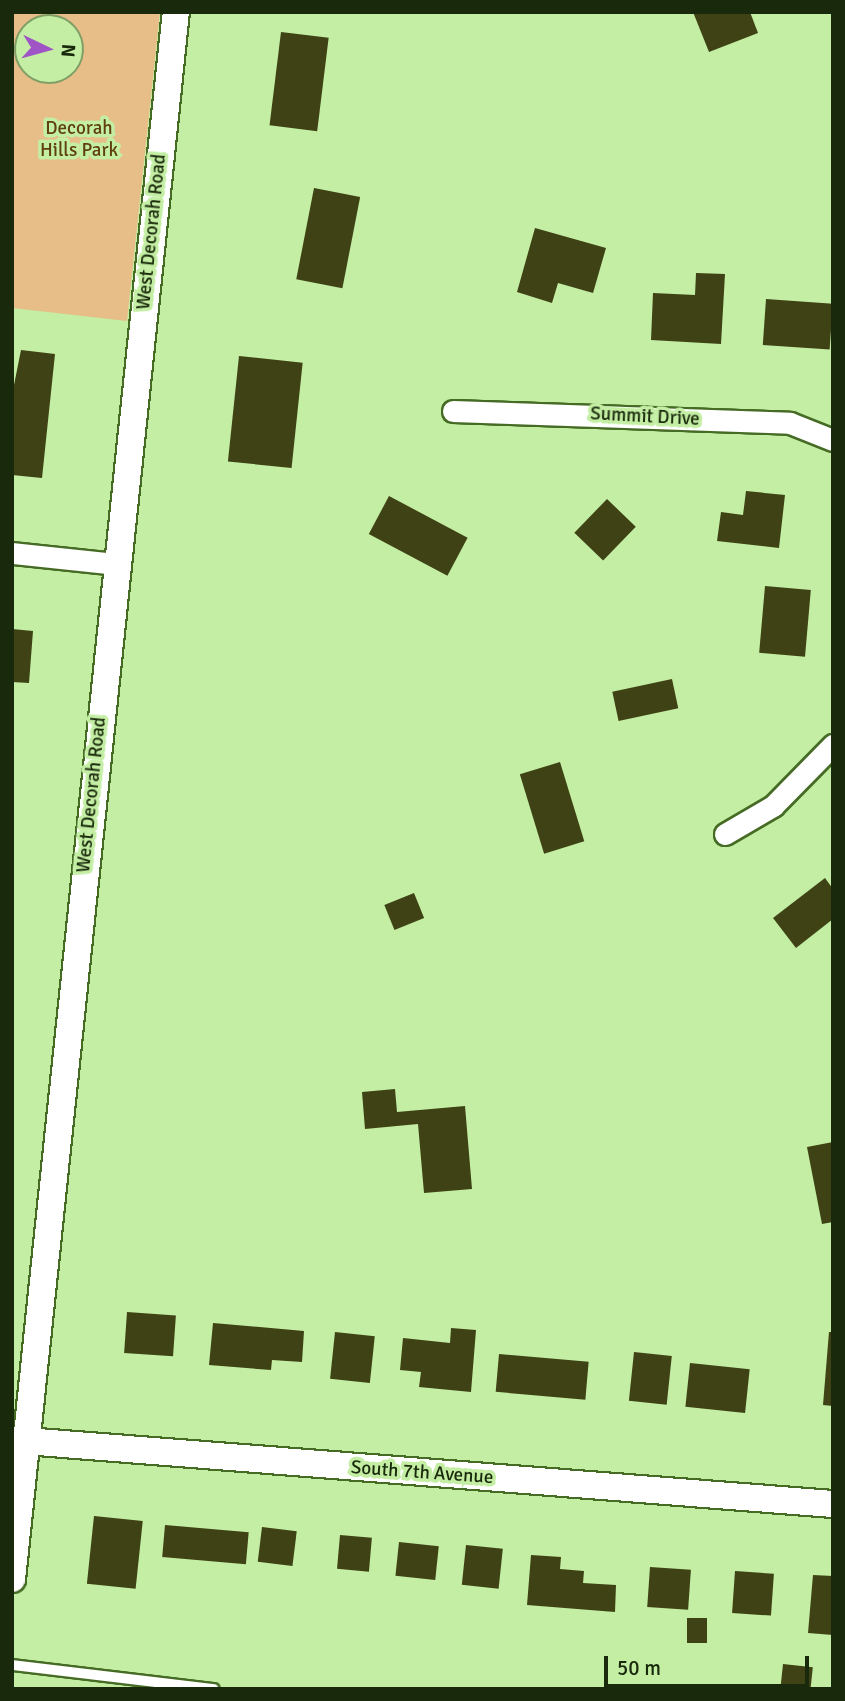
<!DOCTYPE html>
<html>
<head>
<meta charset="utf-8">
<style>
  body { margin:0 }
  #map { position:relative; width:845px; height:1701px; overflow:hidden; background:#c3eea3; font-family:Signika,sans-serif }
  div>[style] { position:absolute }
  .green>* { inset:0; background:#e7bd88 }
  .building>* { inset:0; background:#3f4215; transform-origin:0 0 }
  .roads { filter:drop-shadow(2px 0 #466b25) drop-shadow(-2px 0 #466b25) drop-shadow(0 2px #466b25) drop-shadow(0 -2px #466b25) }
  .service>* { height:10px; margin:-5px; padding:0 5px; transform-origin:5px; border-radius:5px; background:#fff }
  .minor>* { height:21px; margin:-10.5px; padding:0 10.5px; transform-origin:10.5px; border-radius:10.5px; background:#fff }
  .tertiary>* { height:26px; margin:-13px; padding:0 13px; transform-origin:13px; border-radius:13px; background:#fff }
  span { translate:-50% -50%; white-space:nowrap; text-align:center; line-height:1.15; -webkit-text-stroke:7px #c3eea3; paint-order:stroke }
  .park-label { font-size:19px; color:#603f0e }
  .street-label { font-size:19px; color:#19290b }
  .frame { position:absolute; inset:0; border:14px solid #19290b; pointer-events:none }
  .north { position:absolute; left:14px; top:14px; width:70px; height:70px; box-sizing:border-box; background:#c3eea3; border:2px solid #7f9f66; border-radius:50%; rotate:95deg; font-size:19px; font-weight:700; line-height:28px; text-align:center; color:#19290b }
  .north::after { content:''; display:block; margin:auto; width:24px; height:32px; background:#a055c7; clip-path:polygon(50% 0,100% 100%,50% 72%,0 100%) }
  .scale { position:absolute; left:604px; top:1656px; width:205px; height:32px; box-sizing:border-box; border:4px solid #19290b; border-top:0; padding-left:9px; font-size:21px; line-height:24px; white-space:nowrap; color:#19290b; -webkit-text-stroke:5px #c3eea3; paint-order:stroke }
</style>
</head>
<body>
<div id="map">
  <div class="green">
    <i style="clip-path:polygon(evenodd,12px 12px,160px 12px,127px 321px,12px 308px,12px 12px,28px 28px,70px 28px,70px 70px,28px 70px,28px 28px)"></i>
  </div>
  <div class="building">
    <i style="clip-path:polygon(693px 12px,750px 12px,758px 33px,709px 52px)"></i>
    <i style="left:281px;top:32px;width:48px;height:94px;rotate:7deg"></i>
    <i style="left:314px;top:188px;width:47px;height:93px;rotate:11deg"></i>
    <i style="clip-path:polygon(535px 228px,606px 248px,593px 293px,558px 283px,552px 303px,517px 292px)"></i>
    <i style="clip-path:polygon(696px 273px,725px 274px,721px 344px,651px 340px,653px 293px,695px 295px)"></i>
    <i style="left:766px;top:299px;width:67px;height:46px;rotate:4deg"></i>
    <i style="clip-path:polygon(21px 350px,55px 354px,42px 478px,12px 475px,12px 395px)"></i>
    <i style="left:239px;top:356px;width:64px;height:106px;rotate:6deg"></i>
    <i style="clip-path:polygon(746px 491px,785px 495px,779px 548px,717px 541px,721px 512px,743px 515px)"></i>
    <i style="left:389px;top:496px;width:89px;height:43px;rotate:28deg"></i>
    <i style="left:607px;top:499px;width:40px;height:47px;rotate:44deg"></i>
    <i style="left:765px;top:586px;width:46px;height:67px;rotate:5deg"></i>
    <i style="clip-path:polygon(12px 629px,33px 631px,29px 683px,12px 682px)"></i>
    <i style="left:672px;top:679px;width:30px;height:61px;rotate:78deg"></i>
    <i style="left:560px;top:762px;width:83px;height:42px;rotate:73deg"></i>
    <i style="clip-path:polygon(825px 878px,833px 889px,833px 919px,796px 948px,773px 918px)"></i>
    <i style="left:414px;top:893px;width:27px;height:32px;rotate:68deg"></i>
    <i style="clip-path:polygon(395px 1089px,397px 1112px,465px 1106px,472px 1189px,424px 1193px,418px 1124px,365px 1129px,362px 1092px)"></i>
    <i style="clip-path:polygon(833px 1142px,833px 1222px,822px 1224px,807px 1147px)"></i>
    <i style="left:127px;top:1312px;width:49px;height:41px;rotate:4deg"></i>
    <i style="clip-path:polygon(213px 1323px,304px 1331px,302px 1362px,272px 1360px,271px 1370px,209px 1365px)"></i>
    <i style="clip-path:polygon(451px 1328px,476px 1330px,471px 1392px,419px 1387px,421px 1372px,400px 1370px,403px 1338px,450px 1343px)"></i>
    <i style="left:335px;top:1332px;width:40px;height:47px;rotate:6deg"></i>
    <i style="clip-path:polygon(829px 1332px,833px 1332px,833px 1406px,823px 1405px)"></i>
    <i style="left:634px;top:1352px;width:38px;height:49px;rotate:6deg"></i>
    <i style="left:499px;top:1354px;width:90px;height:38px;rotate:5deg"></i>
    <i style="left:690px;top:1363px;width:60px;height:44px;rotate:6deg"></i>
    <i style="left:94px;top:1516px;width:49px;height:68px;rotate:6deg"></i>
    <i style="left:165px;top:1525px;width:84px;height:32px;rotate:5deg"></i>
    <i style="left:262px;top:1527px;width:35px;height:35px;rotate:7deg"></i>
    <i style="left:340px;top:1535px;width:32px;height:34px;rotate:5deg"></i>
    <i style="left:399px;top:1542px;width:40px;height:34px;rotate:6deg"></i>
    <i style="left:466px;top:1545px;width:37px;height:40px;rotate:6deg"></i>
    <i style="clip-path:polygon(531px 1555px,561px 1557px,560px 1569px,584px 1571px,583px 1583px,616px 1585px,615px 1612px,527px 1605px)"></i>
    <i style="left:650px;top:1567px;width:41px;height:40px;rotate:4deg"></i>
    <i style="left:735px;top:1571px;width:39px;height:42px;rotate:4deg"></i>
    <i style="clip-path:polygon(813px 1575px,833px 1576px,833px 1635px,808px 1633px)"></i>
    <i style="left:687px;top:1618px;width:20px;height:25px"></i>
    <i style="left:783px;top:1664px;width:30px;height:25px;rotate:6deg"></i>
  </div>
  <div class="roads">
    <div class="service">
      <i style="left:12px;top:1665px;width:203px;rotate:6.8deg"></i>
    </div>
    <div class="minor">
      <i style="left:453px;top:411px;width:337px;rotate:2deg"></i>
      <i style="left:790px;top:423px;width:46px;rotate:21.6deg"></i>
      <i style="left:12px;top:553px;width:105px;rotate:6deg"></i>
      <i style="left:725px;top:834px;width:56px;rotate:-30.3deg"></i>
      <i style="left:773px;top:806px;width:86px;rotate:-45.5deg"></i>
    </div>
    <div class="tertiary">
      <i style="left:12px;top:1440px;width:823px;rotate:4.46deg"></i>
      <i style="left:12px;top:1579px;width:1576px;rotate:-84.03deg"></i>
    </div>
  </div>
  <div class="park-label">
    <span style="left:79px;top:140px">Decorah<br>Hills Park</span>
  </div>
  <div class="street-label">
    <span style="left:152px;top:232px;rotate:-84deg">West Decorah Road</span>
    <span style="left:645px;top:417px;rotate:3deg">Summit Drive</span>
    <span style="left:92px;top:795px;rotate:-84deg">West Decorah Road</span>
    <span style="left:422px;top:1473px;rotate:4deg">South 7th Avenue</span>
  </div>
  <div class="frame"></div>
  <div class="north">N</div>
  <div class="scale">50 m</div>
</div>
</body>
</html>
